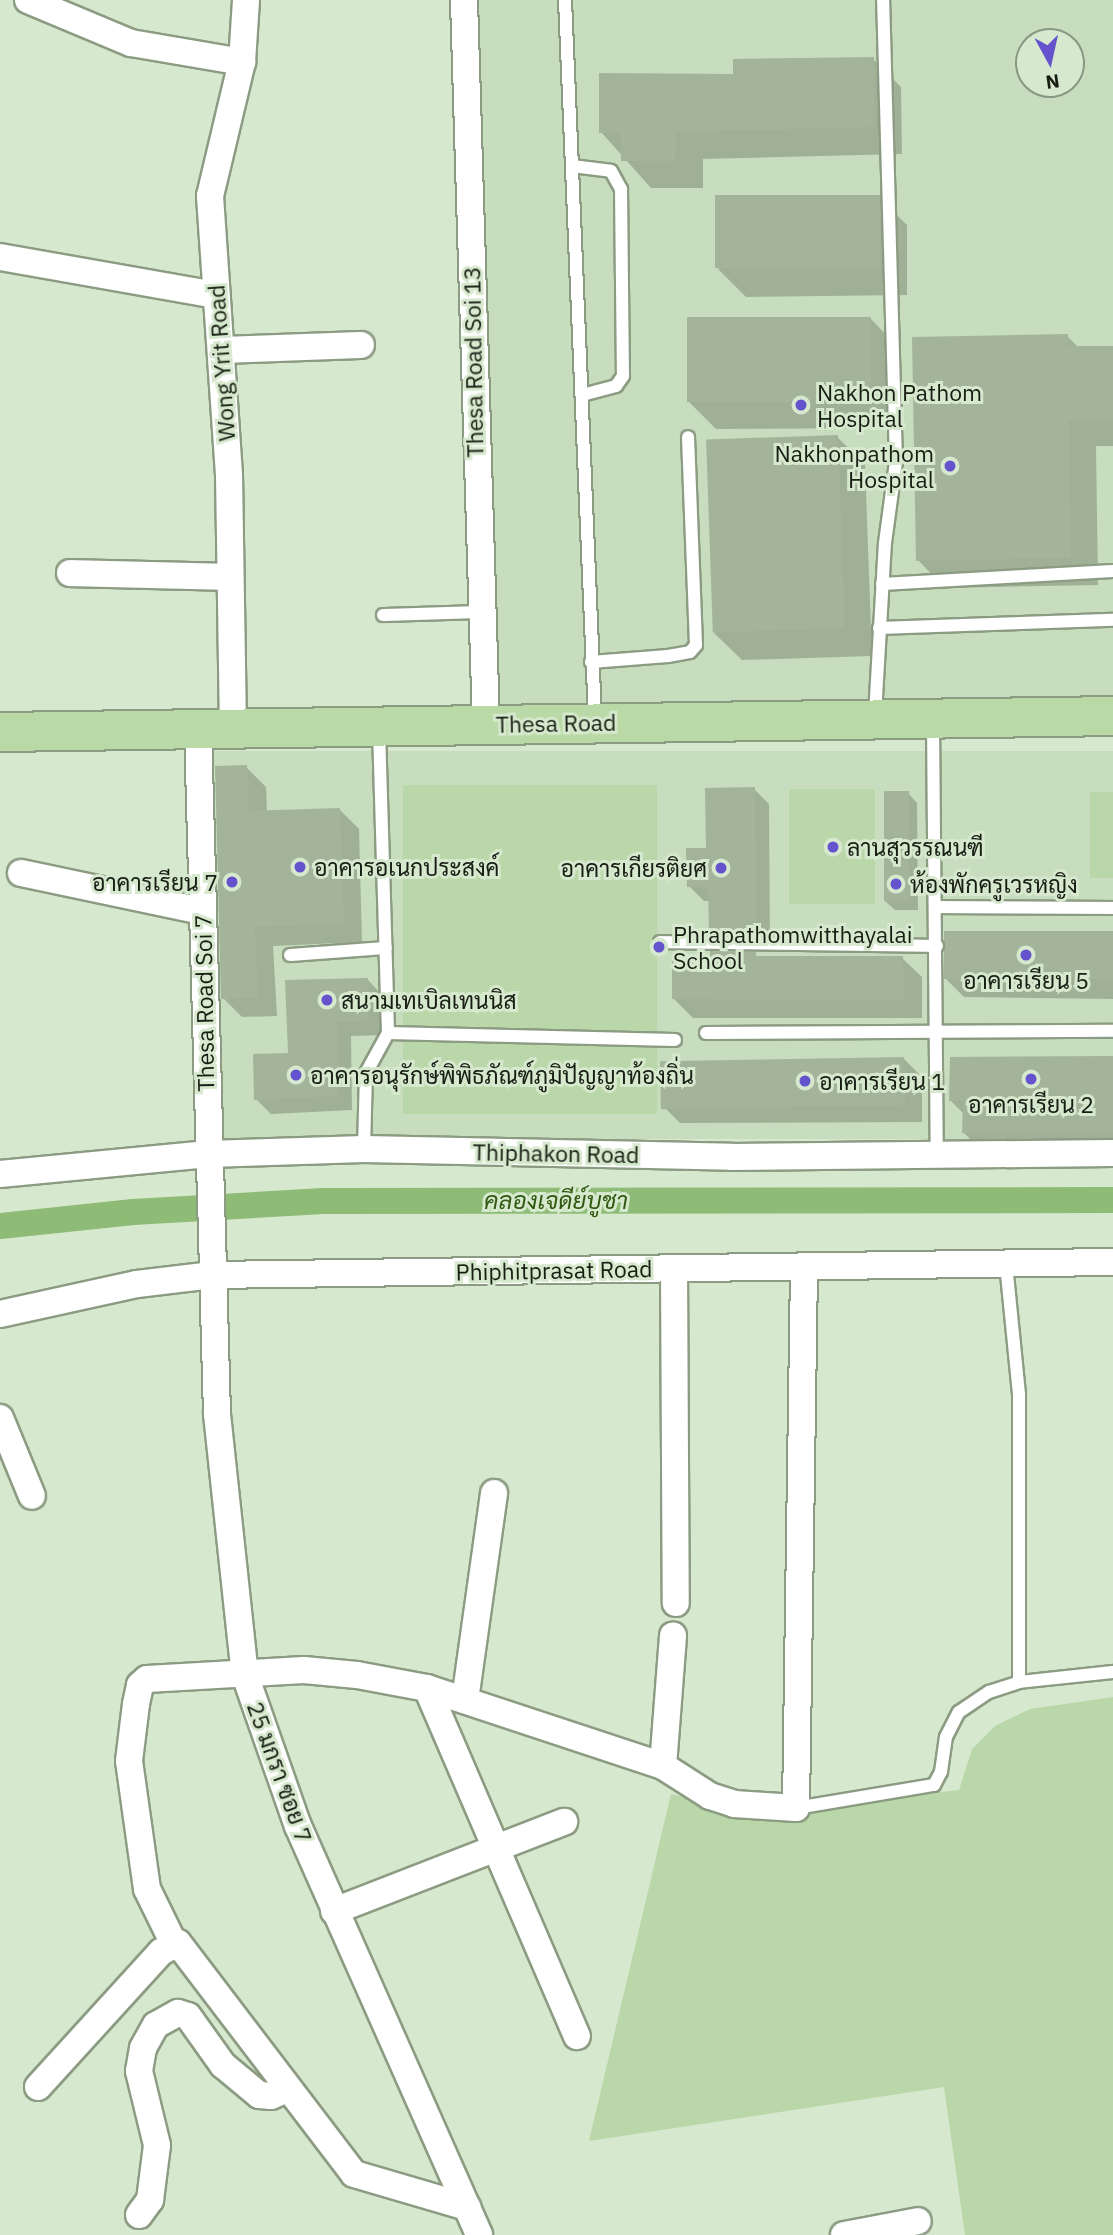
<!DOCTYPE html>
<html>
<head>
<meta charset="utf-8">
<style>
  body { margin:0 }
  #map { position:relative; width:1113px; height:2235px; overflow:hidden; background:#d6e8cd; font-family:"IBM Plex Sans",Sarabun,sans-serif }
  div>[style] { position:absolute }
  .built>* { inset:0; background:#c7ddbd; transform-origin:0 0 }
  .green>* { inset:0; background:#b9d7a8; transform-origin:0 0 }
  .shadow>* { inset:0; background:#0003 }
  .canal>* { height:26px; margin:-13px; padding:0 13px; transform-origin:13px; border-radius:13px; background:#8ebb75 }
  .building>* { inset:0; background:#a3b49a; transform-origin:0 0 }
  .roads { filter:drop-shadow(2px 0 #8c9c83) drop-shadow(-2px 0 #8c9c83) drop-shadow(0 2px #8c9c83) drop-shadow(0 -2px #8c9c83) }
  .lane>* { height:12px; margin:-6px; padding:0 6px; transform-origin:6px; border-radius:6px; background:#fff }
  .street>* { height:26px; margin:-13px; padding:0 13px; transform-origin:13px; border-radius:13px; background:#fff }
  .primary>* { height:38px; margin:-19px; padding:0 19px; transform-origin:19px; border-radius:19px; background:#b9daa6 }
  .dots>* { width:19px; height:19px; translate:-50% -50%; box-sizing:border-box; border:4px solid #d6e8cd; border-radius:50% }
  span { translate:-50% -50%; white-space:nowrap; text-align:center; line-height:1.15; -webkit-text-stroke:6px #d6e8cd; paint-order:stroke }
  .street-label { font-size:23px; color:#181e14 }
  .poi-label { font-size:23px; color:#181e14 }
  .left { translate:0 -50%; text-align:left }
  .right { translate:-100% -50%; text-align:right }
  .water-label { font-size:24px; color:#315911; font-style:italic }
  .north { position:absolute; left:1015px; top:28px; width:70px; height:70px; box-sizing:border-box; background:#d6e8cd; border:2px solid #8a9783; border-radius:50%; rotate:172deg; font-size:19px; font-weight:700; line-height:28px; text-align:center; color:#181e14 }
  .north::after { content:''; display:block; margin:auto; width:24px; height:32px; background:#6453cc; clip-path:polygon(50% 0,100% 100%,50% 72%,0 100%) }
</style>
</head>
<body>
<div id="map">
  <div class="built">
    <i style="clip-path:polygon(evenodd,478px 0,1113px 0,1113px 701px,496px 707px,478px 0,1029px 42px,1071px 42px,1071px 84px,1029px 84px,1029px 42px)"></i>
    <i style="left:1113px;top:751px;width:388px;height:915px;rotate:90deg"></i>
  </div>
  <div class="green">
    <i style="left:657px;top:785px;width:329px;height:254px;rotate:90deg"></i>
    <i style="left:875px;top:789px;width:115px;height:86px;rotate:90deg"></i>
    <i style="left:1090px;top:792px;width:23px;height:86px"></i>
    <i style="clip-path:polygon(1113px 1697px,1113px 2235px,965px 2235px,944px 2087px,589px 2141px,671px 1794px,724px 1807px,777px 1810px,959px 1790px,972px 1749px,995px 1726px,1030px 1709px)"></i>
  </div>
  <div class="shadow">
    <i style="clip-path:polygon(873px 59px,901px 87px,902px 154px,703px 159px,703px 188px,651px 188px,601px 132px,735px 75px)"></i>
    <i style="clip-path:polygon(879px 197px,907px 225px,907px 295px,746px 297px,718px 269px)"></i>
    <i style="clip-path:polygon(871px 319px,898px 347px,898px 428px,716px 429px,688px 401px)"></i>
    <i style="clip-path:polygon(1067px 336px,1079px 348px,1113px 348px,1113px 446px,1096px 446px,1098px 585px,945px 588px,918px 560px)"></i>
    <i style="clip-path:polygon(837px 437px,865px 464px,872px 656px,742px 660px,714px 633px)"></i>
    <i style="clip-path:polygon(246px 767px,266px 787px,267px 812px,340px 810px,359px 829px,362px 942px,273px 946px,277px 1016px,242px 1017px,223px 998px)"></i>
    <i style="clip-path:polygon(754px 789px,769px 804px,770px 949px,726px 948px,711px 933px,710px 901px,704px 901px,689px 886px,708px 849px)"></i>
    <i style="clip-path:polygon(908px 793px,917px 803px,918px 910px,895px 910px,885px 901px)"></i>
    <i style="clip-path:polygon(1113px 933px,1113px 999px,964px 997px,946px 979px)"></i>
    <i style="clip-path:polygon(755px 954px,759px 958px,902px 958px,922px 977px,922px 1018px,693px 1018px,673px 998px)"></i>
    <i style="clip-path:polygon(368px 980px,382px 995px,383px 1035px,351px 1036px,352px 1110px,271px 1114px,256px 1099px)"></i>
    <i style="clip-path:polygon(904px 1059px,922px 1077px,922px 1122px,680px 1123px,662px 1105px)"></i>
    <i style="clip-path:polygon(1113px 1060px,1113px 1151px,982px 1151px,964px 1133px,964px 1114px,951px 1101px)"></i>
  </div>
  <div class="canal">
    <i style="left:0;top:1226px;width:134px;rotate:-6deg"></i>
    <i style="left:133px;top:1212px;width:190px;rotate:-3.3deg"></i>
    <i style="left:323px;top:1201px;width:790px;rotate:-0.07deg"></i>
  </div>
  <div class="building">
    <i style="clip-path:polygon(874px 57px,875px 127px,676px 132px,675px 161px,621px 161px,621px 133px,599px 133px,599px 73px,733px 74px,733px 59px)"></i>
    <i style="left:880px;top:195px;width:73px;height:165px;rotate:90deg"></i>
    <i style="left:687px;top:317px;width:184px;height:85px"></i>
    <i style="clip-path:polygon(1068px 334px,1068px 346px,1113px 346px,1113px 419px,1069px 419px,1071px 558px,916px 561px,912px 337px)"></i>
    <i style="left:838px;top:435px;width:193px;height:132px;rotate:88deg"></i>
    <i style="clip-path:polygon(247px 765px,249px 811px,340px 808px,344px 923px,255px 927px,258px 997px,221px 999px,215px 766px)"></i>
    <i style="clip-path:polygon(755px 787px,756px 935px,709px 934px,708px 887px,687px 887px,686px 848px,706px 848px,705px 788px)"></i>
    <i style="left:909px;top:791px;width:110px;height:25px;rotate:90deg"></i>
    <i style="left:944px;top:931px;width:169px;height:48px"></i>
    <i style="clip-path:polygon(710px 951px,756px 952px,756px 956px,903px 956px,904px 1000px,672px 999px,672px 956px,710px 956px)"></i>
    <i style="clip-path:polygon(368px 978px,369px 1021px,337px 1022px,338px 1096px,254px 1100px,253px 1054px,288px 1053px,285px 980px)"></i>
    <i style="clip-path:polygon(1113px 1056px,1113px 1133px,962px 1133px,963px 1101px,949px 1101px,950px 1057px)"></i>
    <i style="left:904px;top:1057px;width:48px;height:244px;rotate:89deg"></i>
  </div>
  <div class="roads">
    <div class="lane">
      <i style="left:565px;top:0;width:719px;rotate:87.61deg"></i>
      <i style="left:572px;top:166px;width:39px;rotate:7deg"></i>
      <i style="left:611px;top:171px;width:21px;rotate:61deg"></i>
      <i style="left:621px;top:189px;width:187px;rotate:89.4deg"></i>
      <i style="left:623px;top:376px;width:12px;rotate:125deg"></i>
      <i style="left:616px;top:386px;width:34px;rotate:165deg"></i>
      <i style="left:882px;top:584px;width:231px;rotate:-3.2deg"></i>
      <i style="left:383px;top:615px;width:98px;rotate:-1.8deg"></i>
      <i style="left:879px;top:628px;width:234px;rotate:-2deg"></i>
      <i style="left:591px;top:662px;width:77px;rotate:-4.5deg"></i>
      <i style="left:668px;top:656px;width:22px;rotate:-10deg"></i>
      <i style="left:690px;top:652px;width:9px;rotate:-49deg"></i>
      <i style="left:696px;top:645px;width:208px;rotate:-92.2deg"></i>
      <i style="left:875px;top:715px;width:172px;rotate:-86.7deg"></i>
      <i style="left:885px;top:543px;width:82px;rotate:-82.3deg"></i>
      <i style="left:896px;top:462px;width:462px;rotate:-91.6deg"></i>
      <i style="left:933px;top:722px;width:433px;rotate:89.5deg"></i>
      <i style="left:935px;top:907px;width:178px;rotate:0.3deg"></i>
      <i style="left:660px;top:942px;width:277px;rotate:0.8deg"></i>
      <i style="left:290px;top:955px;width:96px;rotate:-4.2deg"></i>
      <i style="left:388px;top:1033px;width:287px;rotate:1.4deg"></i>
      <i style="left:706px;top:1033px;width:407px;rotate:-0.3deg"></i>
      <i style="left:364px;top:1149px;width:76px;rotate:-88.5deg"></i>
      <i style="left:366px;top:1073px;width:46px;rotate:-61.2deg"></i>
      <i style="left:388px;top:1033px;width:303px;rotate:-91.7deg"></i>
      <i style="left:1006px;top:1264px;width:132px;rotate:84.3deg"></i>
      <i style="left:1019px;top:1395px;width:287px;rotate:90deg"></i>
      <i style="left:796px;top:1808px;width:140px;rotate:-9.5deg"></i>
      <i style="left:934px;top:1785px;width:15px;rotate:-62deg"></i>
      <i style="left:941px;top:1772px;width:35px;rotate:-82deg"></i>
      <i style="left:946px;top:1737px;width:28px;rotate:-63deg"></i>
      <i style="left:959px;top:1712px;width:36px;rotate:-34deg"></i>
      <i style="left:989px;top:1692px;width:32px;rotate:-18deg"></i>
      <i style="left:1019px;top:1682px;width:95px;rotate:-6.1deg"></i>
    </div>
    <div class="street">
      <i style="left:28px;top:0;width:112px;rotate:22.7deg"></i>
      <i style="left:131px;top:43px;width:113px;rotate:9.7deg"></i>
      <i style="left:464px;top:0;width:724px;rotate:88.26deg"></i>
      <i style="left:0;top:257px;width:219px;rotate:10deg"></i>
      <i style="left:222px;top:350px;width:139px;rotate:-2.1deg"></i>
      <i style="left:70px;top:573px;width:160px;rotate:1.4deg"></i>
      <i style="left:233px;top:729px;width:254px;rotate:-90.9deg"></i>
      <i style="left:229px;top:475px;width:280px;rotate:-93.9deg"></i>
      <i style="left:210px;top:196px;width:138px;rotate:-76.6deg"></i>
      <i style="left:242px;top:62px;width:62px;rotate:-86.3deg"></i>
      <i style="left:198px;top:730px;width:684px;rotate:88.41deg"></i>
      <i style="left:217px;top:1414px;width:262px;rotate:83.9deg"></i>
      <i style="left:245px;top:1675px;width:160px;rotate:70.7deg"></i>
      <i style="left:298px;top:1826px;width:447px;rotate:66.1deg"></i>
      <i style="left:21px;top:873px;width:185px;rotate:11.9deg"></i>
      <i style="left:0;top:1174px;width:209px;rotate:-5.5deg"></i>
      <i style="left:208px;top:1154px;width:156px;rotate:-1.8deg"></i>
      <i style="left:364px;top:1149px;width:368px;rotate:1.2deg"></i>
      <i style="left:732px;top:1157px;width:381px;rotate:-0.6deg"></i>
      <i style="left:674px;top:1268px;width:335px;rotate:89.7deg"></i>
      <i style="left:0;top:1314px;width:140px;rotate:-12.4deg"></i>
      <i style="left:137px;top:1284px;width:76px;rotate:-6.8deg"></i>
      <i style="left:212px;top:1275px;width:901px;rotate:-0.83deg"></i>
      <i style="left:0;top:1418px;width:84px;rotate:67.7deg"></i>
      <i style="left:427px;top:1688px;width:379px;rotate:66.7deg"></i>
      <i style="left:465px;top:1700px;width:209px;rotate:-82deg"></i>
      <i style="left:663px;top:1766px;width:131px;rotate:-85.6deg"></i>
      <i style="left:334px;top:1911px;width:247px;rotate:-21.2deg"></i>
      <i style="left:173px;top:1942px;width:59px;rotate:-116.1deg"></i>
      <i style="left:147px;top:1889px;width:129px;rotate:-98deg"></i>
      <i style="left:129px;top:1761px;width:57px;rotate:-83deg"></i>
      <i style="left:136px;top:1704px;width:19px;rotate:-78deg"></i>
      <i style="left:140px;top:1685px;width:9px;rotate:-41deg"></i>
      <i style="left:147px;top:1679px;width:157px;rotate:-3.3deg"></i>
      <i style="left:304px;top:1670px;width:53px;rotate:5.4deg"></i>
      <i style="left:357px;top:1675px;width:71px;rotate:10.5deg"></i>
      <i style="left:427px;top:1688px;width:249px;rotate:18.3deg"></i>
      <i style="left:663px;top:1766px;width:56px;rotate:32.6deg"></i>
      <i style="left:710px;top:1796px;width:25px;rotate:18deg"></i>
      <i style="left:734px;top:1804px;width:62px;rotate:3.7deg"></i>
      <i style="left:796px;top:1808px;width:542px;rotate:-89.15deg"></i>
      <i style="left:38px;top:2087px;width:183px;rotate:-47.7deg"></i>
      <i style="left:161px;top:1952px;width:19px;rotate:-28deg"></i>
      <i style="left:178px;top:1943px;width:290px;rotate:52.7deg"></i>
      <i style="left:354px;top:2174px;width:118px;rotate:16.3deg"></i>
      <i style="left:139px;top:2215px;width:19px;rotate:-54deg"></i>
      <i style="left:150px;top:2200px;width:55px;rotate:-82.7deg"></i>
      <i style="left:157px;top:2145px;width:76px;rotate:-103.7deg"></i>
      <i style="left:139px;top:2071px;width:23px;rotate:-80deg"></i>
      <i style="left:143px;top:2048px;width:26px;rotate:-61deg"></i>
      <i style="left:156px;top:2025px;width:25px;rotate:-29deg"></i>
      <i style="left:178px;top:2013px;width:10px;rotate:17deg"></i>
      <i style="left:188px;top:2016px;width:60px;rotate:54.5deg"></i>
      <i style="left:223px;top:2065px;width:47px;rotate:39.8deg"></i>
      <i style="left:259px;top:2095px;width:12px;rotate:5deg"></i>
      <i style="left:271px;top:2096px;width:17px;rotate:-24deg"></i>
      <i style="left:844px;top:2235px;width:75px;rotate:-10.7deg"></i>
    </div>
    <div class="primary">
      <i style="left:0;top:732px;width:1113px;rotate:-0.82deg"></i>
    </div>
  </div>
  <div class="dots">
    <i style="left:801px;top:405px;background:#6453cc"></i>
    <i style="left:950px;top:466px;background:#6453cc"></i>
    <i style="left:833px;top:847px;background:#6453cc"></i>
    <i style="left:300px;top:867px;background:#6453cc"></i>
    <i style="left:721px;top:868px;background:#6453cc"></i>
    <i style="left:232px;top:882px;background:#6453cc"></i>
    <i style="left:896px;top:884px;background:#6453cc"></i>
    <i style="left:659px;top:947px;background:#6453cc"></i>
    <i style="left:1026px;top:955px;background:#6453cc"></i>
    <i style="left:327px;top:1000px;background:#6453cc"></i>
    <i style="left:296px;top:1075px;background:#6453cc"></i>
    <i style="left:1031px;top:1079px;background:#6453cc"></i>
    <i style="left:805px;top:1081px;background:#6453cc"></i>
  </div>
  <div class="street-label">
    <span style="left:473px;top:362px;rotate:-91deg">Thesa Road Soi 13</span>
    <span style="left:221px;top:363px;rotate:-94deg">Wong Yrit Road</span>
    <span style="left:556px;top:723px;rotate:-1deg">Thesa Road</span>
    <span style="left:204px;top:1003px;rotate:-91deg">Thesa Road Soi 7</span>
    <span style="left:556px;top:1153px;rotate:1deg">Thiphakon Road</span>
    <span style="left:554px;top:1270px;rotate:-1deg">Phiphitprasat Road</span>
    <span style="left:280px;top:1772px;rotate:70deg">25 มกรา ซอย 7</span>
  </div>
  <div class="poi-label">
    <span class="left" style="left:817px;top:405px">Nakhon Pathom<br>Hospital</span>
    <span class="right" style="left:934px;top:466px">Nakhonpathom<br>Hospital</span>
    <span class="left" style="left:847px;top:847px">ลานสุวรรณนฑี</span>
    <span class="left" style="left:314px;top:867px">อาคารอเนกประสงค์</span>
    <span class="right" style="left:707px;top:868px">อาคารเกียรติยศ</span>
    <span class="right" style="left:218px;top:882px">อาคารเรียน 7</span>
    <span class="left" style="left:910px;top:884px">ห้องพักครูเวรหญิง</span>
    <span class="left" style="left:673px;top:947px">Phrapathomwitthayalai<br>School</span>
    <span style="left:1026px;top:980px">อาคารเรียน 5</span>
    <span class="left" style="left:341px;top:1000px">สนามเทเบิลเทนนิส</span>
    <span class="left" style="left:310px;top:1075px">อาคารอนุรักษ์พิพิธภัณฑ์ภูมิปัญญาท้องถิ่น</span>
    <span class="left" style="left:819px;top:1081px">อาคารเรียน 1</span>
    <span style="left:1031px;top:1104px">อาคารเรียน 2</span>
  </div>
  <div class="water-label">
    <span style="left:556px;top:1201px">คลองเจดีย์บูชา</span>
  </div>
  <div class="north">N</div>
</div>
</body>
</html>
